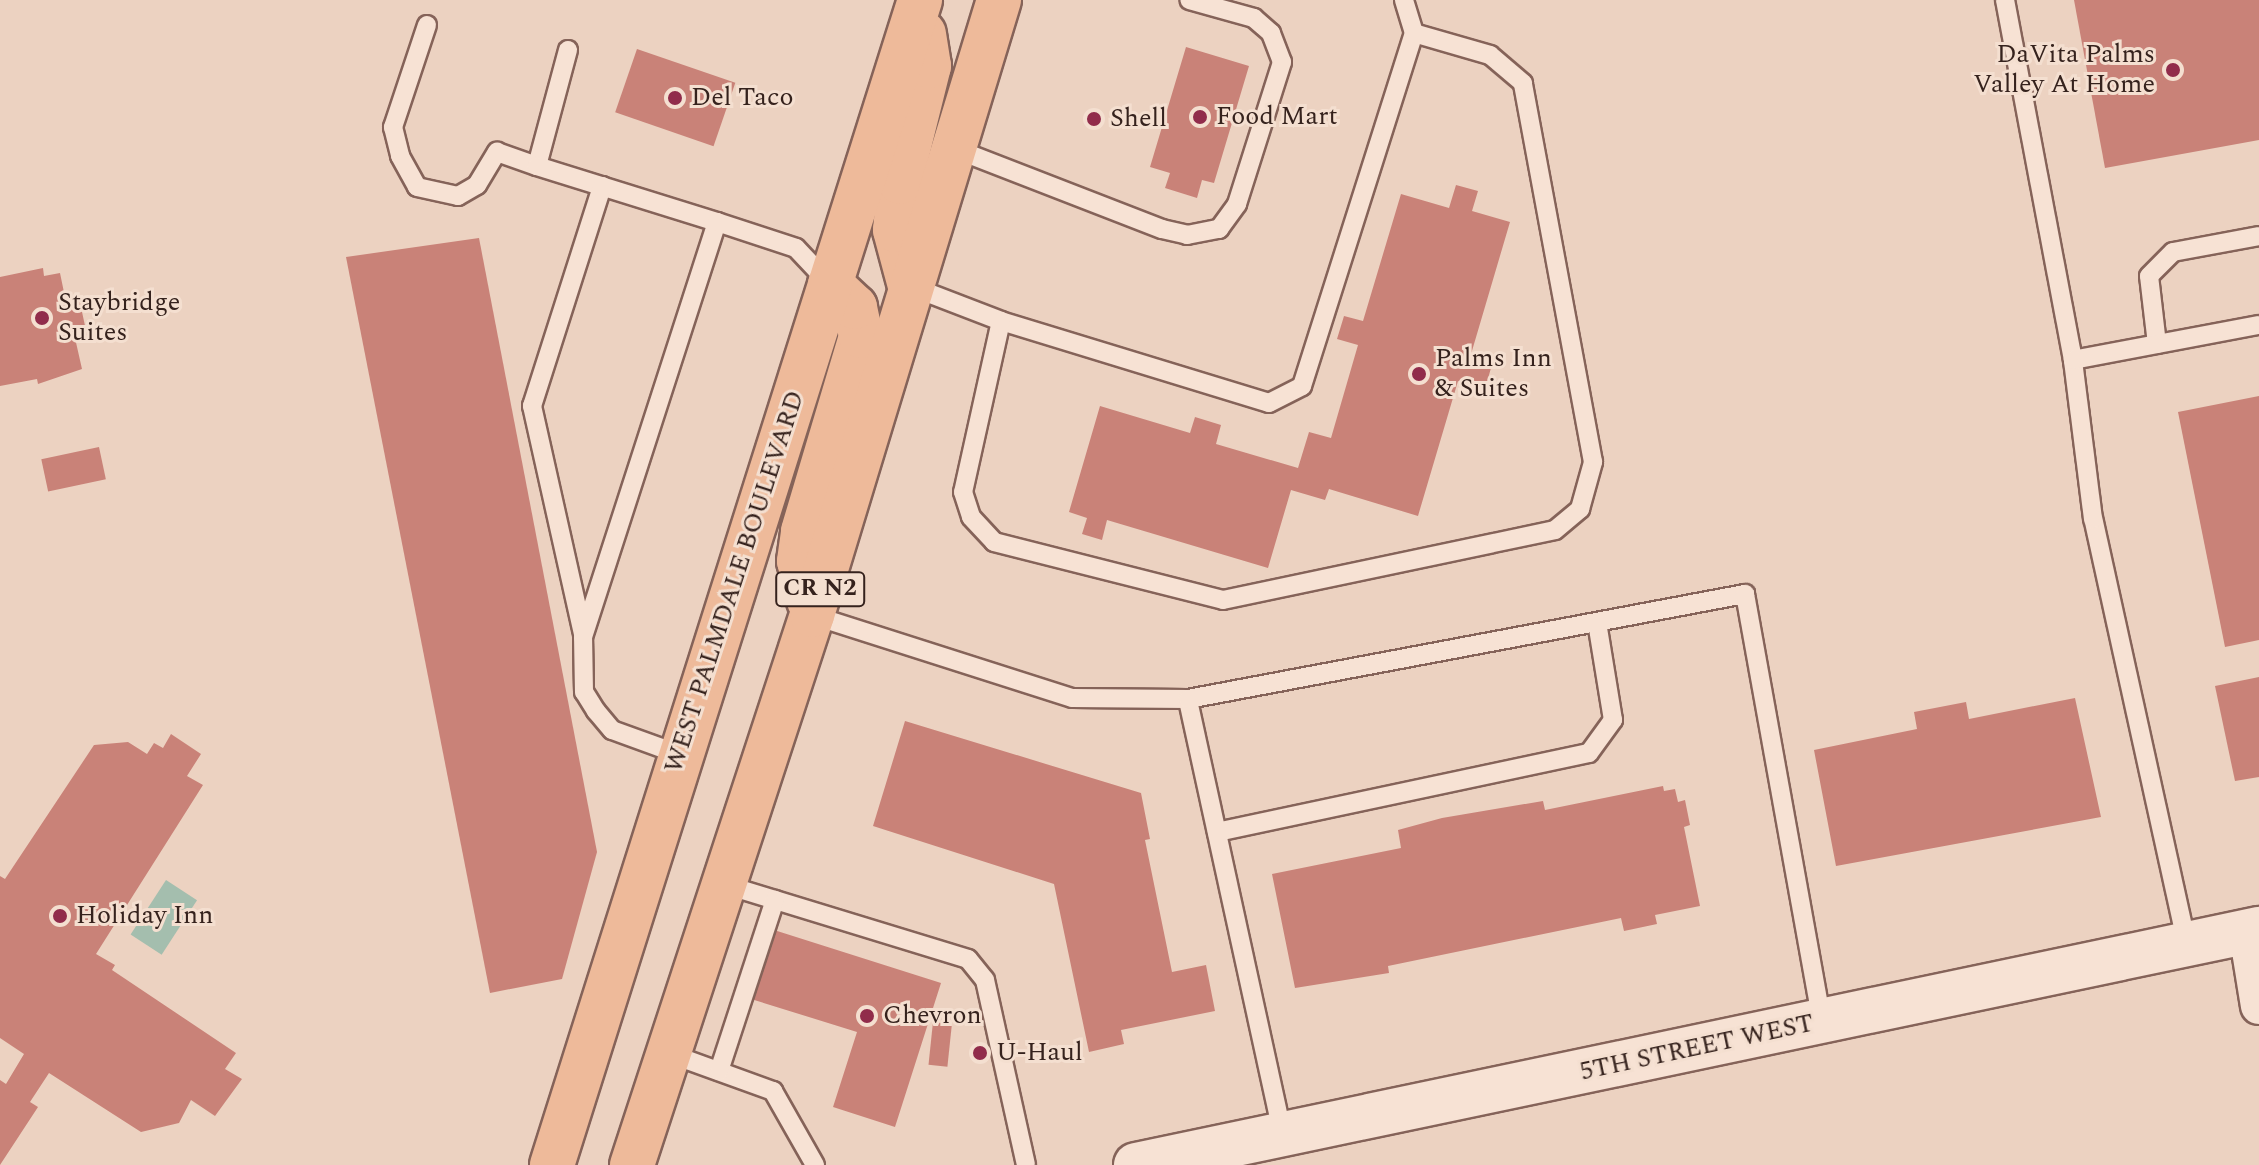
<!DOCTYPE html>
<html>
<head>
<meta charset="utf-8">
<style>
  body { margin:0 }
  #map { position:relative; width:2259px; height:1165px; overflow:hidden; background:#ecd2c1; font-family:Spectral,serif }
  div>[style] { position:absolute }
  .water>* { inset:0; background:#a4beae; transform-origin:0 0 }
  .building>* { inset:0; background:#c98278; transform-origin:0 0 }
  .roads { filter:drop-shadow(2px 0 #856359) drop-shadow(-2px 0 #856359) drop-shadow(0 2px #856359) drop-shadow(0 -2px #856359) }
  .service>* { height:18px; margin:-9px; padding:0 9px; transform-origin:9px; border-radius:9px; background:#f7e2d4 }
  .minor>* { height:36px; margin:-18px; padding:0 18px; transform-origin:18px; border-radius:18px; background:#f7e2d4 }
  .tertiary>* { height:44px; margin:-22px; padding:0 22px; transform-origin:22px; border-radius:22px; background:#f7e2d4 }
  .primary>* { height:44px; margin:-22px; padding:0 22px; transform-origin:22px; border-radius:22px; background:#eeba9a }
  .dots>* { width:22px; height:22px; translate:-50% -50%; box-sizing:border-box; border:4px solid #f4dfd0; border-radius:50% }
  span { translate:-50% -50%; white-space:nowrap; text-align:center; line-height:1.15; -webkit-text-stroke:6px #f4dfd0; paint-order:stroke }
  .shield-label span { padding:2px 6px; background:#f4dfd0; border:2px solid; border-radius:6px; -webkit-text-stroke-width:0 }
  .shield-label { font-size:24px; color:#35221d; font-weight:700 }
  .poi-label { font-size:26px; color:#35221d }
  .right { translate:-100% -50%; text-align:right }
  .left { translate:0 -50%; text-align:left }
  .street-label { font-size:26px; color:#35221d }
</style>
</head>
<body>
<div id="map">
  <div class="water">
    <i style="left:166px;top:880px;width:37px;height:65px;rotate:33deg"></i>
  </div>
  <div class="building">
    <i style="clip-path:polygon(2074px 0,2259px 0,2259px 140px,2105px 168px)"></i>
    <i style="clip-path:polygon(1186px 47px,1249px 66px,1214px 183px,1202px 180px,1197px 198px,1165px 188px,1170px 173px,1150px 167px)"></i>
    <i style="left:637px;top:49px;width:104px;height:67px;rotate:19deg"></i>
    <i style="clip-path:polygon(1456px 185px,1478px 191px,1472px 211px,1510px 222px,1469px 361px,1491px 368px,1485px 389px,1458px 381px,1418px 516px,1329px 489px,1325px 500px,1291px 490px,1268px 568px,1107px 520px,1102px 540px,1082px 534px,1087px 518px,1069px 512px,1100px 406px,1190px 433px,1195px 417px,1221px 425px,1216px 444px,1298px 468px,1309px 432px,1331px 438px,1358px 345px,1337px 339px,1344px 316px,1363px 321px,1401px 194px,1449px 208px)"></i>
    <i style="clip-path:polygon(479px 238px,597px 852px,562px 979px,490px 993px,346px 257px)"></i>
    <i style="clip-path:polygon(43px 268px,44px 276px,60px 273px,66px 302px,79px 298px,87px 335px,75px 338px,82px 369px,38px 384px,37px 379px,0 386px,0 277px)"></i>
    <i style="clip-path:polygon(2259px 396px,2259px 640px,2225px 647px,2178px 412px)"></i>
    <i style="left:99px;top:447px;width:33px;height:59px;rotate:78deg"></i>
    <i style="clip-path:polygon(2259px 677px,2259px 777px,2235px 781px,2215px 686px)"></i>
    <i style="clip-path:polygon(2075px 698px,2101px 817px,1836px 866px,1814px 750px,1917px 729px,1914px 712px,1966px 702px,1969px 719px)"></i>
    <i style="clip-path:polygon(905px 721px,1141px 793px,1150px 839px,1145px 840px,1172px 972px,1206px 965px,1215px 1011px,1121px 1030px,1124px 1044px,1089px 1052px,1054px 884px,873px 826px)"></i>
    <i style="clip-path:polygon(171px 734px,201px 754px,187px 776px,203px 785px,96px 954px,115px 965px,112px 970px,236px 1053px,225px 1069px,242px 1079px,215px 1116px,191px 1100px,179px 1123px,141px 1132px,49px 1073px,30px 1102px,38px 1107px,0 1165px,0 1080px,6px 1084px,24px 1054px,0 1038px,0 876px,5px 879px,94px 745px,128px 742px,147px 754px,154px 743px,163px 748px)"></i>
    <i style="clip-path:polygon(1663px 786px,1664px 791px,1675px 789px,1678px 802px,1685px 800px,1690px 825px,1684px 827px,1700px 906px,1655px 915px,1657px 924px,1624px 931px,1621px 918px,1388px 966px,1389px 973px,1295px 988px,1272px 874px,1401px 848px,1398px 830px,1442px 818px,1543px 801px,1545px 810px)"></i>
    <i style="clip-path:polygon(774px 930px,941px 983px,895px 1127px,833px 1107px,857px 1032px,751px 999px)"></i>
    <i style="left:933px;top:1022px;width:19px;height:43px;rotate:6deg"></i>
  </div>
  <div class="roads">
    <div class="service">
      <i style="left:2005px;top:0;width:366px;rotate:79.3deg"></i>
      <i style="left:427px;top:25px;width:108px;rotate:108.4deg"></i>
      <i style="left:393px;top:127px;width:30px;rotate:76deg"></i>
      <i style="left:400px;top:156px;width:35px;rotate:61deg"></i>
      <i style="left:417px;top:187px;width:42px;rotate:12.4deg"></i>
      <i style="left:458px;top:196px;width:22px;rotate:-30deg"></i>
      <i style="left:477px;top:185px;width:39px;rotate:-59deg"></i>
      <i style="left:497px;top:152px;width:42px;rotate:19.3deg"></i>
      <i style="left:568px;top:50px;width:120px;rotate:105deg"></i>
      <i style="left:537px;top:166px;width:189px;rotate:17.3deg"></i>
      <i style="left:953px;top:148px;width:224px;rotate:21.2deg"></i>
      <i style="left:1162px;top:229px;width:26px;rotate:13deg"></i>
      <i style="left:1187px;top:235px;width:33px;rotate:-11deg"></i>
      <i style="left:1219px;top:229px;width:31px;rotate:-54deg"></i>
      <i style="left:1237px;top:204px;width:149px;rotate:-72.4deg"></i>
      <i style="left:1282px;top:62px;width:31px;rotate:-111deg"></i>
      <i style="left:1271px;top:33px;width:23px;rotate:-139deg"></i>
      <i style="left:1254px;top:18px;width:67px;rotate:-164.5deg"></i>
      <i style="left:910px;top:286px;width:97px;rotate:21deg"></i>
      <i style="left:1001px;top:321px;width:280px;rotate:17deg"></i>
      <i style="left:1269px;top:403px;width:37px;rotate:-27deg"></i>
      <i style="left:1302px;top:386px;width:370px;rotate:-72.4deg"></i>
      <i style="left:1414px;top:33px;width:34px;rotate:-107deg"></i>
      <i style="left:1001px;top:321px;width:175px;rotate:102.5deg"></i>
      <i style="left:963px;top:492px;width:26px;rotate:72deg"></i>
      <i style="left:971px;top:517px;width:34px;rotate:47deg"></i>
      <i style="left:994px;top:542px;width:236px;rotate:14.2deg"></i>
      <i style="left:1223px;top:600px;width:339px;rotate:-11.9deg"></i>
      <i style="left:1555px;top:530px;width:33px;rotate:-40deg"></i>
      <i style="left:1580px;top:509px;width:49px;rotate:-74.5deg"></i>
      <i style="left:1593px;top:462px;width:385px;rotate:-100.5deg"></i>
      <i style="left:1523px;top:83px;width:43px;rotate:-139.7deg"></i>
      <i style="left:1490px;top:55px;width:79px;rotate:-163.9deg"></i>
      <i style="left:2157px;top:344px;width:68px;rotate:-96.7deg"></i>
      <i style="left:2149px;top:276px;width:34px;rotate:-45deg"></i>
      <i style="left:2173px;top:252px;width:87px;rotate:-10.5deg"></i>
      <i style="left:812px;top:615px;width:273px;rotate:17.7deg"></i>
      <i style="left:1072px;top:698px;width:116px;rotate:0.5deg"></i>
      <i style="left:583px;top:634px;width:234px;rotate:-102.6deg"></i>
      <i style="left:532px;top:406px;width:231px;rotate:-72.3deg"></i>
      <i style="left:681px;top:755px;width:73px;rotate:-160.1deg"></i>
      <i style="left:612px;top:730px;width:25px;rotate:-130deg"></i>
      <i style="left:596px;top:711px;width:22px;rotate:-122deg"></i>
      <i style="left:584px;top:692px;width:55px;rotate:-91deg"></i>
      <i style="left:583px;top:637px;width:436px;rotate:-72.1deg"></i>
      <i style="left:717px;top:222px;width:83px;rotate:18.2deg"></i>
      <i style="left:796px;top:248px;width:47px;rotate:46.7deg"></i>
      <i style="left:1217px;top:832px;width:380px;rotate:-12deg"></i>
      <i style="left:1589px;top:753px;width:41px;rotate:-54deg"></i>
      <i style="left:1613px;top:720px;width:99px;rotate:-99.3deg"></i>
      <i style="left:723px;top:884px;width:256px;rotate:17deg"></i>
      <i style="left:968px;top:959px;width:27px;rotate:51deg"></i>
      <i style="left:985px;top:980px;width:189px;rotate:77.5deg"></i>
      <i style="left:2187px;top:945px;width:436px;rotate:-102.4deg"></i>
      <i style="left:2093px;top:519px;width:160px;rotate:-97.2deg"></i>
      <i style="left:2073px;top:360px;width:189px;rotate:-10.7deg"></i>
      <i style="left:668px;top:1053px;width:112px;rotate:19.9deg"></i>
      <i style="left:773px;top:1091px;width:85px;rotate:60.4deg"></i>
      <i style="left:719px;top:1071px;width:180px;rotate:-71.9deg"></i>
      <i style="left:1283px;top:1136px;width:447px;rotate:-102.3deg"></i>
      <i style="left:1188px;top:699px;width:567px;rotate:-10.68deg"></i>
      <i style="left:1745px;top:594px;width:434px;rotate:79.8deg"></i>
    </div>
    <div class="minor">
      <i style="left:2247px;top:932px;width:75px;rotate:80.8deg"></i>
    </div>
    <div class="tertiary">
      <i style="left:1136px;top:1165px;width:1148px;rotate:-11.87deg"></i>
    </div>
    <div class="primary">
      <i style="left:910px;top:286px;width:58px;rotate:-105deg"></i>
      <i style="left:895px;top:230px;width:48px;rotate:-84.1deg"></i>
      <i style="left:900px;top:182px;width:120px;rotate:-76deg"></i>
      <i style="left:929px;top:66px;width:33px;rotate:-99deg"></i>
      <i style="left:809px;top:601px;width:41px;rotate:-104deg"></i>
      <i style="left:799px;top:561px;width:30px;rotate:-82deg"></i>
      <i style="left:803px;top:531px;width:203px;rotate:-73.4deg"></i>
      <i style="left:861px;top:336px;width:30px;rotate:-102deg"></i>
      <i style="left:855px;top:307px;width:34px;rotate:-137deg"></i>
      <i style="left:552px;top:1165px;width:1222px;rotate:-72.47deg"></i>
      <i style="left:632px;top:1165px;width:579px;rotate:-71.88deg"></i>
      <i style="left:812px;top:615px;width:643px;rotate:-73.09deg"></i>
    </div>
  </div>
  <div class="dots">
    <i style="left:2173px;top:70px;background:#912c4b"></i>
    <i style="left:675px;top:98px;background:#912c4b"></i>
    <i style="left:1200px;top:117px;background:#912c4b"></i>
    <i style="left:1094px;top:119px;background:#912c4b"></i>
    <i style="left:42px;top:318px;background:#912c4b"></i>
    <i style="left:1419px;top:374px;background:#912c4b"></i>
    <i style="left:60px;top:916px;background:#912c4b"></i>
    <i style="left:867px;top:1016px;background:#912c4b"></i>
    <i style="left:980px;top:1053px;background:#912c4b"></i>
  </div>
  <div class="shield-label">
    <span style="left:820px;top:589px">CR N2</span>
  </div>
  <div class="poi-label">
    <span class="right" style="left:2155px;top:70px">DaVita Palms<br>Valley At Home</span>
    <span class="left" style="left:691px;top:98px">Del Taco</span>
    <span class="left" style="left:1216px;top:117px">Food Mart</span>
    <span class="left" style="left:1110px;top:119px">Shell</span>
    <span class="left" style="left:58px;top:318px">Staybridge<br>Suites</span>
    <span class="left" style="left:1435px;top:374px">Palms Inn<br>&amp; Suites</span>
    <span class="left" style="left:76px;top:916px">Holiday Inn</span>
    <span class="left" style="left:883px;top:1016px">Chevron</span>
    <span class="left" style="left:996px;top:1053px">U-Haul</span>
  </div>
  <div class="street-label">
    <span style="left:735px;top:582px;rotate:-72deg">WEST PALMDALE BOULEVARD</span>
    <span style="left:1697px;top:1048px;rotate:-12deg">5TH STREET WEST</span>
  </div>
</div>
</body>
</html>
